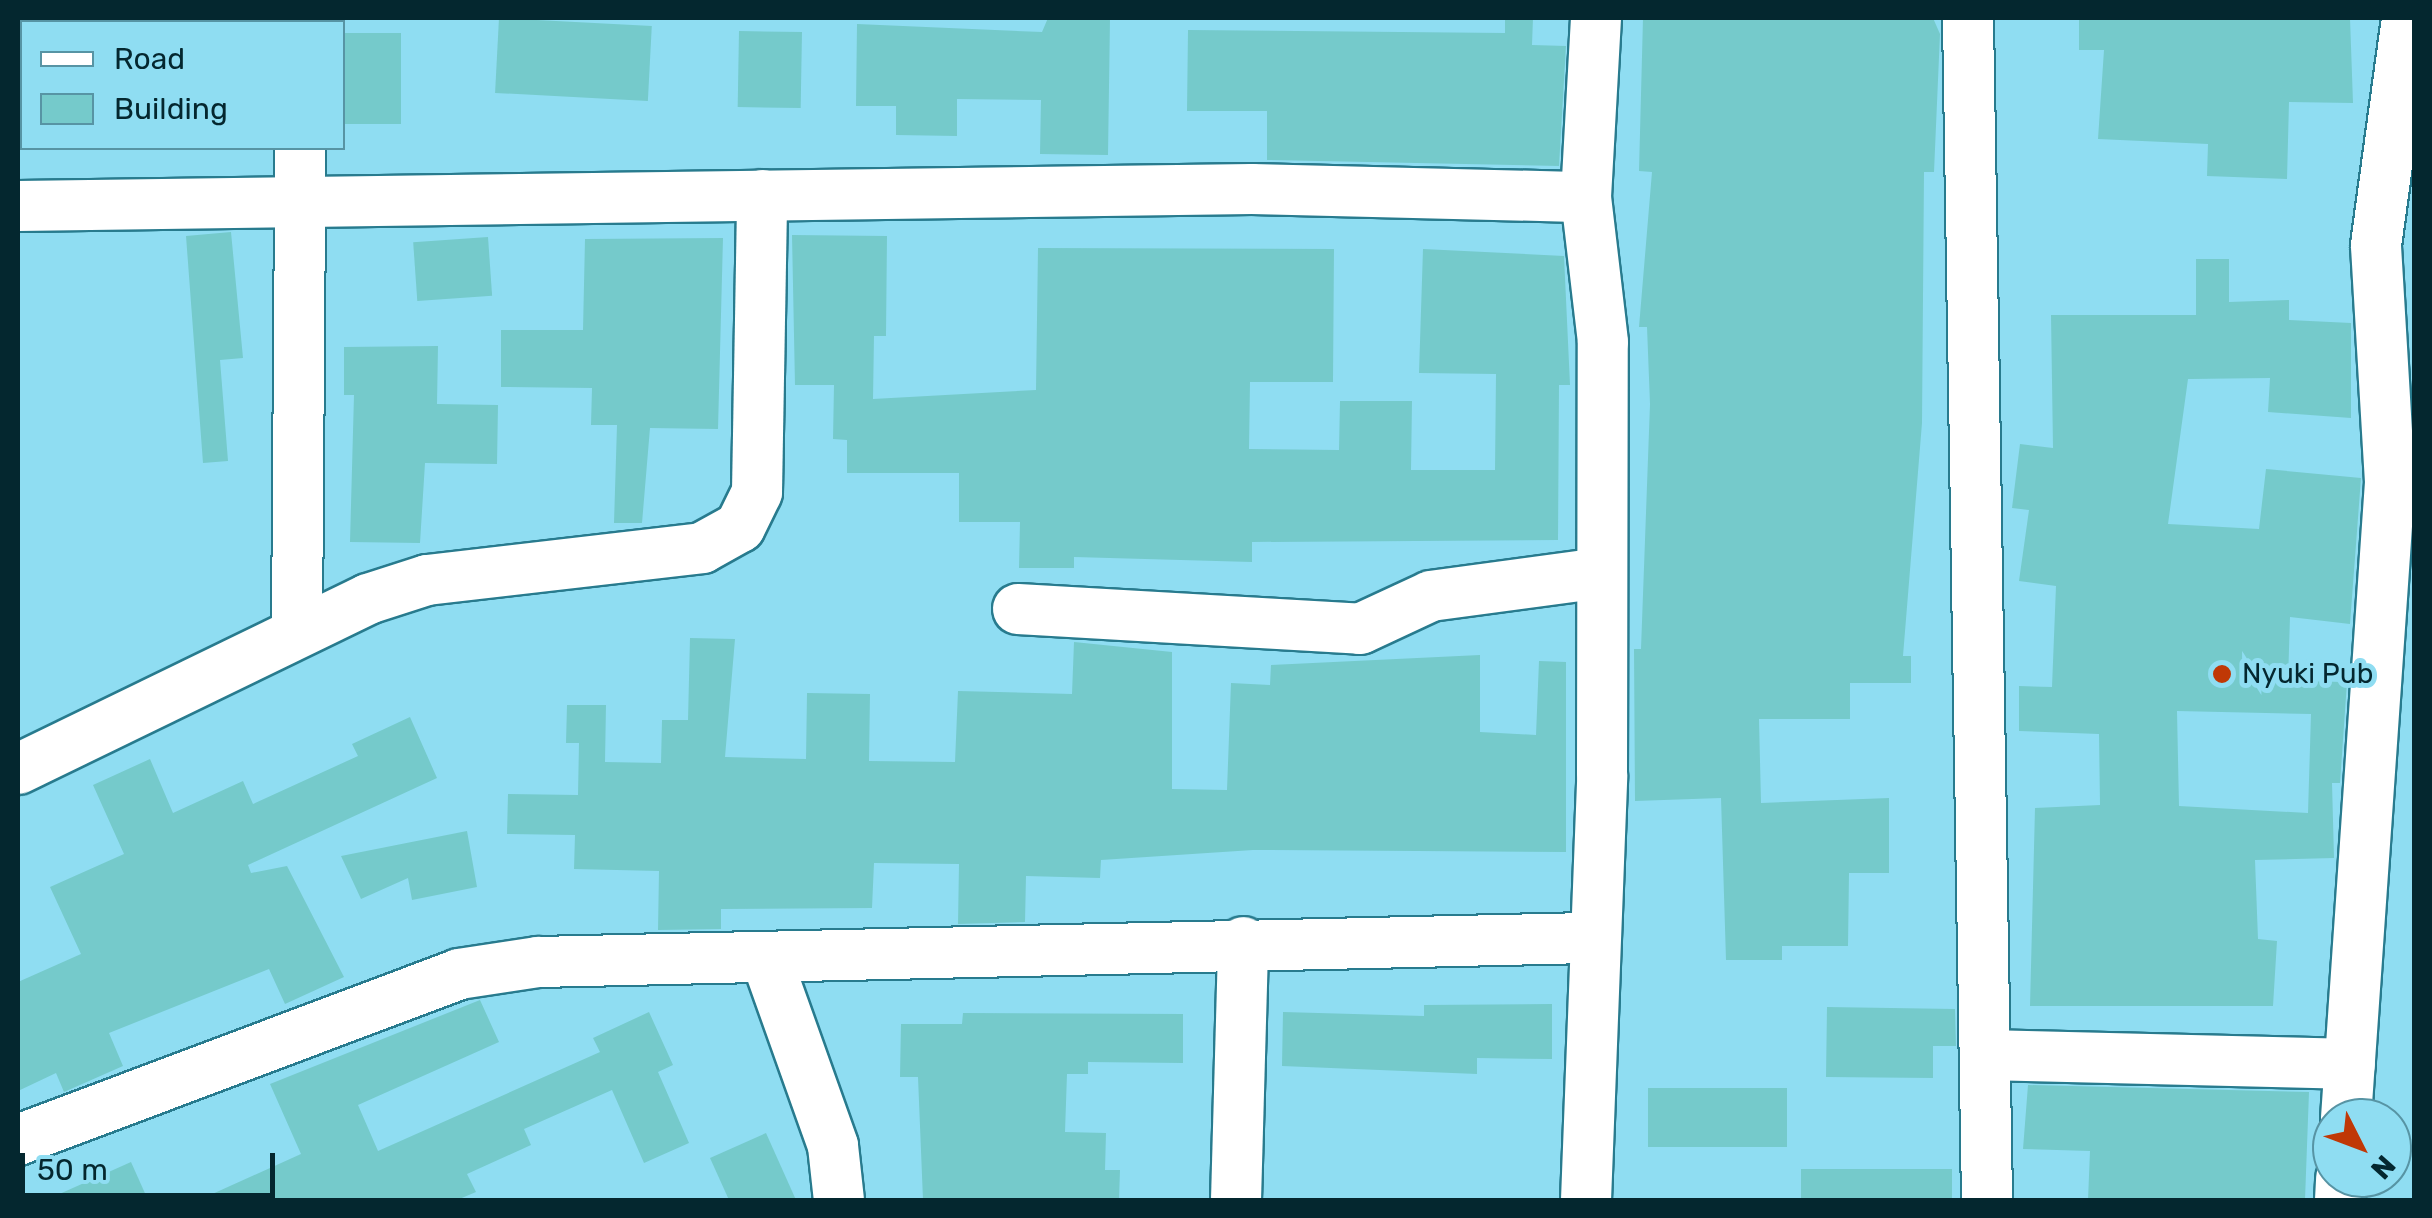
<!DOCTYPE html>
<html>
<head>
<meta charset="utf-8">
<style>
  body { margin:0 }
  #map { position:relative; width:2432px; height:1218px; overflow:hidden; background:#8fddf2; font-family:Rubik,sans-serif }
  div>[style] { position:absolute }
  .building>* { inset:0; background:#75cacb; transform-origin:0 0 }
  .roads { filter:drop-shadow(2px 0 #287b8e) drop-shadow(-2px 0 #287b8e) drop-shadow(0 2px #287b8e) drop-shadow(0 -2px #287b8e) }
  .minor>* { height:50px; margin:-25px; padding:0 25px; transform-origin:25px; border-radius:25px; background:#fff }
  .dots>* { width:28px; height:28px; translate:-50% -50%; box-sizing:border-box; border:5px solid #8fddf2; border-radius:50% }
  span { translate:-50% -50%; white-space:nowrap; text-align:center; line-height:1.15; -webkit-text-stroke:10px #8fddf2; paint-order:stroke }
  .poi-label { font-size:28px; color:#04272f }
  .left { translate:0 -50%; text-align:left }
  .frame { position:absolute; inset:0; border:20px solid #04272f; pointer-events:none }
  .legend { position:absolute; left:20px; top:20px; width:325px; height:130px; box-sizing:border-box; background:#8fddf2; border:2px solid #5794a4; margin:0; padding:12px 18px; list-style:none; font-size:30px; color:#04272f }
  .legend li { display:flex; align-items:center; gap:20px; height:50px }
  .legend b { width:50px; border:2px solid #5794a4 }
  .north { position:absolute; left:2312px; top:1098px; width:100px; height:100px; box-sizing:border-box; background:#8fddf2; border:2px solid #5794a4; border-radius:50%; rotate:132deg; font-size:28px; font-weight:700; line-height:40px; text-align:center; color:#04272f }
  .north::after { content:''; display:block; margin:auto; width:35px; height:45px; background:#c03806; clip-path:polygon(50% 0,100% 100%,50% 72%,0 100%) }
  .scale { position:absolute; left:20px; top:1153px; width:255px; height:45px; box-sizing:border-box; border:5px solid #04272f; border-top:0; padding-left:12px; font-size:30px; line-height:35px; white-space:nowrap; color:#04272f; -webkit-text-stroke:8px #8fddf2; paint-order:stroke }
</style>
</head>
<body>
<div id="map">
  <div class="building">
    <i style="left:499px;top:18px;width:153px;height:75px;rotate:3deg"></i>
    <i style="clip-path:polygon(1048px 18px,1110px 18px,1108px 155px,1040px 154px,1041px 100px,957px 99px,957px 136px,896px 135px,896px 106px,856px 106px,857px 24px,1042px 32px)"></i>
    <i style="clip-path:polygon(1505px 18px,1533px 18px,1532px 45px,1566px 46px,1559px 166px,1267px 160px,1267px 111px,1187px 111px,1188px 30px,1505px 33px)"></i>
    <i style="clip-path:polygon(1643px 18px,1933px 18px,1940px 34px,1934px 172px,1924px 172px,1922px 423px,1903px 656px,1911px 656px,1911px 683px,1850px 683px,1850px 719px,1759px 719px,1761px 803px,1889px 798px,1889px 873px,1849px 873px,1848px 946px,1782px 946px,1782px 960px,1726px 960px,1721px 798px,1635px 801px,1634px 649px,1641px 649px,1650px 404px,1647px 327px,1639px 327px,1652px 172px,1639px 171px)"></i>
    <i style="clip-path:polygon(2079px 18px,2350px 18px,2353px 103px,2289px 102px,2287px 179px,2207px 176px,2208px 144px,2098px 139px,2104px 50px,2079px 50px)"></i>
    <i style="left:739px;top:31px;width:63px;height:76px;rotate:1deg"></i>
    <i style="left:342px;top:33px;width:59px;height:91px"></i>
    <i style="clip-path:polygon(231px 232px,243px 358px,220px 360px,228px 461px,203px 463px,186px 236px)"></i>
    <i style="clip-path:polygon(792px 235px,887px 236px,886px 336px,874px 336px,873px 399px,1036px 390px,1038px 248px,1334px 249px,1333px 382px,1250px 382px,1249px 449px,1339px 450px,1340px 401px,1412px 401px,1411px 470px,1495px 470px,1496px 374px,1419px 373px,1423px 249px,1564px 256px,1570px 385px,1559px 385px,1558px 540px,1252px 542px,1252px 562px,1074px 557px,1074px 568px,1019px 568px,1020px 522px,959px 522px,959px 473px,847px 473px,847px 440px,833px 439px,834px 385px,795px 385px)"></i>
    <i style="left:488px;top:237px;width:59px;height:75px;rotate:86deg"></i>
    <i style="clip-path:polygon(723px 238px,718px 429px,650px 428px,642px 523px,614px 523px,617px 425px,591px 425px,592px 388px,501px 387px,501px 330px,583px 330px,585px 239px)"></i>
    <i style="clip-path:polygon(evenodd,2196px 259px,2229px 259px,2229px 302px,2289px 300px,2289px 320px,2351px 323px,2351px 418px,2268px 412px,2270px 378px,2188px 379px,2168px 524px,2259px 529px,2266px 469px,2361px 478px,2350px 624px,2290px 617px,2288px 681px,2347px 682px,2340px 783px,2332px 783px,2334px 858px,2255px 860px,2258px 939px,2277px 941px,2273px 1006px,2030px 1006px,2035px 808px,2100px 805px,2099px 734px,2019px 731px,2019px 686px,2052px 687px,2056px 586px,2019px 581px,2029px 510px,2012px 508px,2020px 444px,2053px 448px,2051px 315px,2196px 315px,2196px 259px,2177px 711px,2311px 714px,2308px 813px,2179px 806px,2177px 711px)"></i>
    <i style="clip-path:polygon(438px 346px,437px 404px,498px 405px,497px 464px,425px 463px,420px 543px,350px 542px,354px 395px,344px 395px,344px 347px)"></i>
    <i style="clip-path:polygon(690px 638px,735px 639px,725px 757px,806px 759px,807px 693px,870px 694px,869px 761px,955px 762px,958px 691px,1072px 694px,1074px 642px,1172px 652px,1172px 789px,1227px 790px,1231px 683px,1270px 685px,1271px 665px,1480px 655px,1480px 732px,1536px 735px,1539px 661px,1566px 662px,1566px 852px,1253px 850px,1101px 860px,1100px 878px,1026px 876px,1025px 922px,958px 924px,959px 864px,874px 863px,872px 908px,721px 909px,721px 929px,658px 930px,659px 871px,574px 869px,575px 835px,507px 834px,508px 794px,578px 795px,579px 743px,566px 743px,567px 705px,606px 705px,605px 762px,661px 763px,662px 720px,688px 720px)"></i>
    <i style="clip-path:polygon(410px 717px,437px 778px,248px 865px,251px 873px,287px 866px,344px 977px,285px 1004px,269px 969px,109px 1033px,123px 1066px,64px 1092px,56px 1073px,18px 1091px,18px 982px,81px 954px,50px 887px,124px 854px,93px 785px,150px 759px,173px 813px,243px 781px,253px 804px,358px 756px,352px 744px)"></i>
    <i style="clip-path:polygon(467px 831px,477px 887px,412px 900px,408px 878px,361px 899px,341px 856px)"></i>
    <i style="clip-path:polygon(480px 1000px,499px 1042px,358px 1105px,378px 1151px,600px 1052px,593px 1038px,649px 1012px,673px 1065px,658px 1072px,689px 1143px,644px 1163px,612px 1090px,524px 1129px,531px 1145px,467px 1174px,476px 1192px,457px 1200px,199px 1200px,301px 1154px,270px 1084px)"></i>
    <i style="clip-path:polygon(1552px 1004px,1552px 1059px,1477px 1058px,1477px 1074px,1282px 1066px,1283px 1012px,1424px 1016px,1424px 1005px)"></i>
    <i style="clip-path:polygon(1827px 1007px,1955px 1009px,1956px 1046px,1933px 1046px,1933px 1078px,1826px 1077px)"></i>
    <i style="clip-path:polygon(963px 1013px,1183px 1014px,1183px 1063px,1088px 1062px,1088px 1074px,1067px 1074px,1065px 1132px,1106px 1133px,1105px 1170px,1120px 1170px,1119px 1200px,923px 1200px,918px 1077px,900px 1077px,901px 1024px,962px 1024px)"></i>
    <i style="clip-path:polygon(2028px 1085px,2309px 1092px,2305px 1200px,2088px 1200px,2090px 1151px,2023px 1149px)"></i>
    <i style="left:1648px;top:1088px;width:139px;height:59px"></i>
    <i style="clip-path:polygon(766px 1133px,796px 1200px,729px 1200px,710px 1158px)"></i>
    <i style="clip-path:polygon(131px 1162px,148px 1200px,46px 1200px)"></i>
    <i style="left:1952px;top:1169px;width:31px;height:151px;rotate:90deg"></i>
  </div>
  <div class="roads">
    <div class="minor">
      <i style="left:300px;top:18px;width:4px;rotate:90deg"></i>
      <i style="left:1968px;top:18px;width:1182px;rotate:89.08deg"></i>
      <i style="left:18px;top:206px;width:1234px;rotate:-0.79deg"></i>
      <i style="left:1252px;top:189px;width:334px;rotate:1.4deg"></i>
      <i style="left:1018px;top:609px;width:343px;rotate:3.3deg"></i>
      <i style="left:1360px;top:629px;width:78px;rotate:-24.9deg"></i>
      <i style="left:1431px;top:596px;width:172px;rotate:-7.7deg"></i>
      <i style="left:297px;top:631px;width:483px;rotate:-89.6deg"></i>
      <i style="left:18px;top:769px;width:389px;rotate:-25.9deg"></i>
      <i style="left:368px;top:599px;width:62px;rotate:-17.9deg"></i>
      <i style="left:427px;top:580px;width:277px;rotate:-6.6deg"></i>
      <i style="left:702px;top:548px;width:43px;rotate:-28.9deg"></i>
      <i style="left:740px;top:527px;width:39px;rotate:-64deg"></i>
      <i style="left:757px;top:492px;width:297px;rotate:-89deg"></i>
      <i style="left:768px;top:963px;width:194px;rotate:70.4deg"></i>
      <i style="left:833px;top:1146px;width:54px;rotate:83.7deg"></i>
      <i style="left:1990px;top:1055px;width:360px;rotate:1.4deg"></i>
      <i style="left:2346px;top:1118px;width:638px;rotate:-86.04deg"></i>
      <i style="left:2390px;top:482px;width:237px;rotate:-93.4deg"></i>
      <i style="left:2376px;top:245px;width:229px;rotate:-82.2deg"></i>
      <i style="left:18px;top:1140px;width:471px;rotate:-20.6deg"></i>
      <i style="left:459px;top:974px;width:80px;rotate:-8.6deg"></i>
      <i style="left:538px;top:962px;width:1053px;rotate:-1.31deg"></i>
      <i style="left:1236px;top:1200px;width:258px;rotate:-88.4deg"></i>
      <i style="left:1586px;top:1200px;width:425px;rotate:-87.8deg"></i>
      <i style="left:1602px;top:775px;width:433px;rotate:-89.9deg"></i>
      <i style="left:1603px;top:342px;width:146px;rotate:-96.7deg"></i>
      <i style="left:1586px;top:197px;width:179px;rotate:-86.8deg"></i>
      <i style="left:2340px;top:1200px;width:22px;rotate:-87deg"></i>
    </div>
  </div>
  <div class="dots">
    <i style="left:2222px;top:674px;background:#c03806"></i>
  </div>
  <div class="poi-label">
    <span class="left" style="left:2242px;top:674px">Nyuki Pub</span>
  </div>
  <div class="frame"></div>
  <ul class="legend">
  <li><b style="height:12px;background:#fff"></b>Road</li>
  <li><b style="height:28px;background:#75cacb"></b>Building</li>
  </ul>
  <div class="north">N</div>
  <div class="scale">50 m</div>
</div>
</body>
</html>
